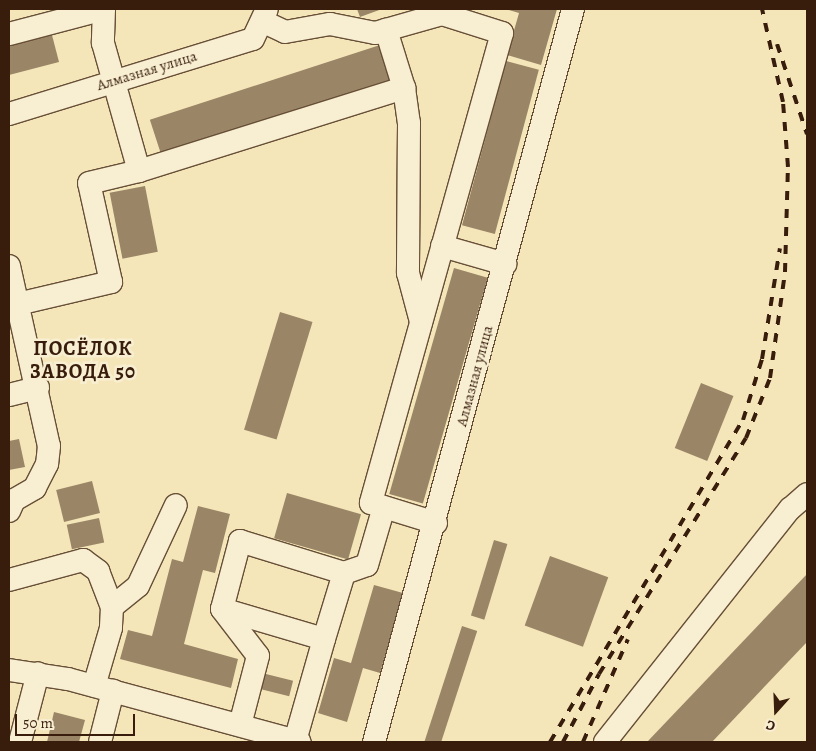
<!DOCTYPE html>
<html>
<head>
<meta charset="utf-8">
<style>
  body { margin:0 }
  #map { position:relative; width:816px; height:751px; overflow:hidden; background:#f5e6b9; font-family:Alegreya,serif }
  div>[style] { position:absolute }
  .building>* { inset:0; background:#9a8666; transform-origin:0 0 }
  .roads { filter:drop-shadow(1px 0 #674f37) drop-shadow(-1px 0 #674f37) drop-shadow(0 1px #674f37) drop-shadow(0 -1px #674f37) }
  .minor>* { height:22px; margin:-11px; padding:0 11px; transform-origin:11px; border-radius:11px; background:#f8efd2 }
  .rail>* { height:4px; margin-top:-2px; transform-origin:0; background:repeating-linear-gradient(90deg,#381d0c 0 9px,transparent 0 18px) }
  span { translate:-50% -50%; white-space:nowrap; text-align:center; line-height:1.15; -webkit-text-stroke:5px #f8efd2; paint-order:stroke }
  .street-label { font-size:15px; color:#381d0c }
  .district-label { font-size:20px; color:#381d0c; font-weight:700; letter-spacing:1px }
  .frame { position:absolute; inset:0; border:10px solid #381d0c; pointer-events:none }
  .north { position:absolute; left:751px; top:686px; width:50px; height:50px; -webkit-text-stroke:4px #f8efd2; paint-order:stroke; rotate:200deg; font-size:14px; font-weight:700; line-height:20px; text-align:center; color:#381d0c }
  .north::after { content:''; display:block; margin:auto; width:18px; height:22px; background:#381d0c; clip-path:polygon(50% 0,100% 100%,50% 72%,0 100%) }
  .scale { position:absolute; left:15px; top:714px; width:120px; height:22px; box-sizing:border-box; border:2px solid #381d0c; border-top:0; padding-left:6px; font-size:15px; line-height:18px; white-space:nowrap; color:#381d0c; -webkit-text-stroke:4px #f8efd2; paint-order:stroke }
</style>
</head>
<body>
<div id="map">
  <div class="building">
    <i style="clip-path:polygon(357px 9px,382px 9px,360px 17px)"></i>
    <i style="clip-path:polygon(505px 9px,557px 9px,541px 65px,507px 55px,519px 13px)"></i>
    <i style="clip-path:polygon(52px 35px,59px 62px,9px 75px,9px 46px)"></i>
    <i style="left:380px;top:45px;width:36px;height:242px;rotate:72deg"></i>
    <i style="left:506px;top:61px;width:34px;height:170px;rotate:15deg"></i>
    <i style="left:145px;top:186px;width:67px;height:36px;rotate:79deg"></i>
    <i style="left:454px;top:268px;width:35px;height:235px;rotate:16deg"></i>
    <i style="left:280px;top:312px;width:34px;height:123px;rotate:17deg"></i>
    <i style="left:701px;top:383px;width:35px;height:70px;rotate:22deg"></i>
    <i style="clip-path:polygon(19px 439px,25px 467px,9px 470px,9px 441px)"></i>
    <i style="left:92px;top:481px;width:33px;height:37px;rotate:76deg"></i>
    <i style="left:287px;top:493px;width:77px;height:47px;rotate:16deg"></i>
    <i style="clip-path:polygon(198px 506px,230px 514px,215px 573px,203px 570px,184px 644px,238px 659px,231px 688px,120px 659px,128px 630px,152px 636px,172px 559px,183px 562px)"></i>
    <i style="left:99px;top:518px;width:25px;height:33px;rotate:78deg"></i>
    <i style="left:494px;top:540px;width:14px;height:79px;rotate:17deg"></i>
    <i style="left:550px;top:556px;width:62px;height:74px;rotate:20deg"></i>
    <i style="clip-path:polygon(807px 574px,807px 642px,712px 742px,647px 742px)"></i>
    <i style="clip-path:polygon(374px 585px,403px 593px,380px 673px,363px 668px,347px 722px,318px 713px,334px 658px,351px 663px)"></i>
    <i style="left:462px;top:626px;width:16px;height:123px;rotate:18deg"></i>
    <i style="left:262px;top:673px;width:32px;height:16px;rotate:14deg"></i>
    <i style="clip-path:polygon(54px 712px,85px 720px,79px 742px,47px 742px)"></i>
  </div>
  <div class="roads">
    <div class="minor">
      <i style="left:104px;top:9px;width:34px;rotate:92deg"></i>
      <i style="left:103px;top:43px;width:133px;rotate:74.3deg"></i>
      <i style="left:139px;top:171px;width:278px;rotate:-17.4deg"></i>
      <i style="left:404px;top:88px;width:61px;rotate:-107.2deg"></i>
      <i style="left:264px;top:22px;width:23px;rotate:25deg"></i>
      <i style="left:285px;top:32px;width:46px;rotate:-10.1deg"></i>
      <i style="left:330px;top:24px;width:46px;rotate:11.3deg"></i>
      <i style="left:375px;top:33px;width:70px;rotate:-15.8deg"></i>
      <i style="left:442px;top:14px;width:63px;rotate:17.6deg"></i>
      <i style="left:502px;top:33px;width:488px;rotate:105.6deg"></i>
      <i style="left:371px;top:503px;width:68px;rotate:17.1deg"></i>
      <i style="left:9px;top:34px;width:98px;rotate:-14.7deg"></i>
      <i style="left:404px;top:88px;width:35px;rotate:82deg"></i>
      <i style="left:409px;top:123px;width:150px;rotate:90.4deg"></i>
      <i style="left:408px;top:273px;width:51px;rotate:75.1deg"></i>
      <i style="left:9px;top:114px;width:255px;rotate:-17.1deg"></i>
      <i style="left:253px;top:39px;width:33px;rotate:-65deg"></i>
      <i style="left:442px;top:246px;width:66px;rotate:15.9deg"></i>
      <i style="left:9px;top:266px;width:184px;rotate:77.5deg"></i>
      <i style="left:49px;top:446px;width:18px;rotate:96deg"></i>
      <i style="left:47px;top:464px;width:27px;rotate:117deg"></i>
      <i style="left:35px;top:488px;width:24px;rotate:150deg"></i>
      <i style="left:14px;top:500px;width:12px;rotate:114deg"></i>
      <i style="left:9px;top:306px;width:105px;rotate:-13.2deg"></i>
      <i style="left:111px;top:282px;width:101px;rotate:-102.5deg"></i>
      <i style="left:89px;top:183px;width:51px;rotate:-13.5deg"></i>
      <i style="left:9px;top:395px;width:30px;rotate:-14deg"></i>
      <i style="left:344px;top:573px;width:24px;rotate:-19deg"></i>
      <i style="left:367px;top:565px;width:60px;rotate:-73.7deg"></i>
      <i style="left:9px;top:580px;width:77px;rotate:-15.1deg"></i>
      <i style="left:83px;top:560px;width:19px;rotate:36deg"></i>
      <i style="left:98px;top:571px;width:39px;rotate:69deg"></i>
      <i style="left:112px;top:607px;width:21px;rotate:93deg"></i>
      <i style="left:111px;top:628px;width:60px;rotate:106.3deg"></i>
      <i style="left:112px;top:607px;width:33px;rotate:-39deg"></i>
      <i style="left:138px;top:586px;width:89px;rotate:-64.9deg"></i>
      <i style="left:222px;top:609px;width:59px;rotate:52.5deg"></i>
      <i style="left:258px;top:656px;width:71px;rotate:104.6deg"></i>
      <i style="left:9px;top:670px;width:60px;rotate:8.7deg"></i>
      <i style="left:68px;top:679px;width:240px;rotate:15.2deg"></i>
      <i style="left:295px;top:741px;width:106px;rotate:-74.1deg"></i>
      <i style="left:324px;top:639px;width:69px;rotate:-73.1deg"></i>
      <i style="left:344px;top:573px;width:109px;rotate:-162.9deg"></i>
      <i style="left:240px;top:541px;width:70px;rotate:104.8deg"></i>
      <i style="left:222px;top:609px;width:106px;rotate:16.4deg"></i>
      <i style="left:20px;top:742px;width:71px;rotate:-75.4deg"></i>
      <i style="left:100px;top:742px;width:53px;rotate:-75.7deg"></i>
      <i style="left:374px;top:742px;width:760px;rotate:-74.81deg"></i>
      <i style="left:605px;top:742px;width:298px;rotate:-51.6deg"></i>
      <i style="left:790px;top:509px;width:23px;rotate:-41deg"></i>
    </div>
  </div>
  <div class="rail">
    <i style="left:777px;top:44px;width:95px;rotate:71.6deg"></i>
    <i style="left:550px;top:742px;width:375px;rotate:-59.1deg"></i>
    <i style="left:743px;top:420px;width:64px;rotate:-72.7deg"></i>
    <i style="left:762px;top:359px;width:112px;rotate:-80.8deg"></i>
    <i style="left:563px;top:742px;width:77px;rotate:-62.1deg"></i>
    <i style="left:599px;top:674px;width:278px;rotate:-58.1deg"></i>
    <i style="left:746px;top:438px;width:65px;rotate:-68.2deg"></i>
    <i style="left:770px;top:378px;width:107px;rotate:-81.9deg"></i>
    <i style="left:785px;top:272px;width:105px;rotate:-88.4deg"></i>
    <i style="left:788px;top:167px;width:65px;rotate:-94.4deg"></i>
    <i style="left:783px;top:102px;width:95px;rotate:-102.7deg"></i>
    <i style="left:583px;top:742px;width:112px;rotate:-66.4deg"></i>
  </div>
  <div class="street-label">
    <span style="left:147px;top:71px;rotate:-17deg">Алмазная улица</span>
    <span style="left:475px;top:376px;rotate:-75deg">Алмазная улица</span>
  </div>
  <div class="district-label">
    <span style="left:83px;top:360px">ПОСЁЛОК<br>ЗАВОДА 50</span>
  </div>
  <div class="frame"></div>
  <div class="north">С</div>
  <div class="scale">50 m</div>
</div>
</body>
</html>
